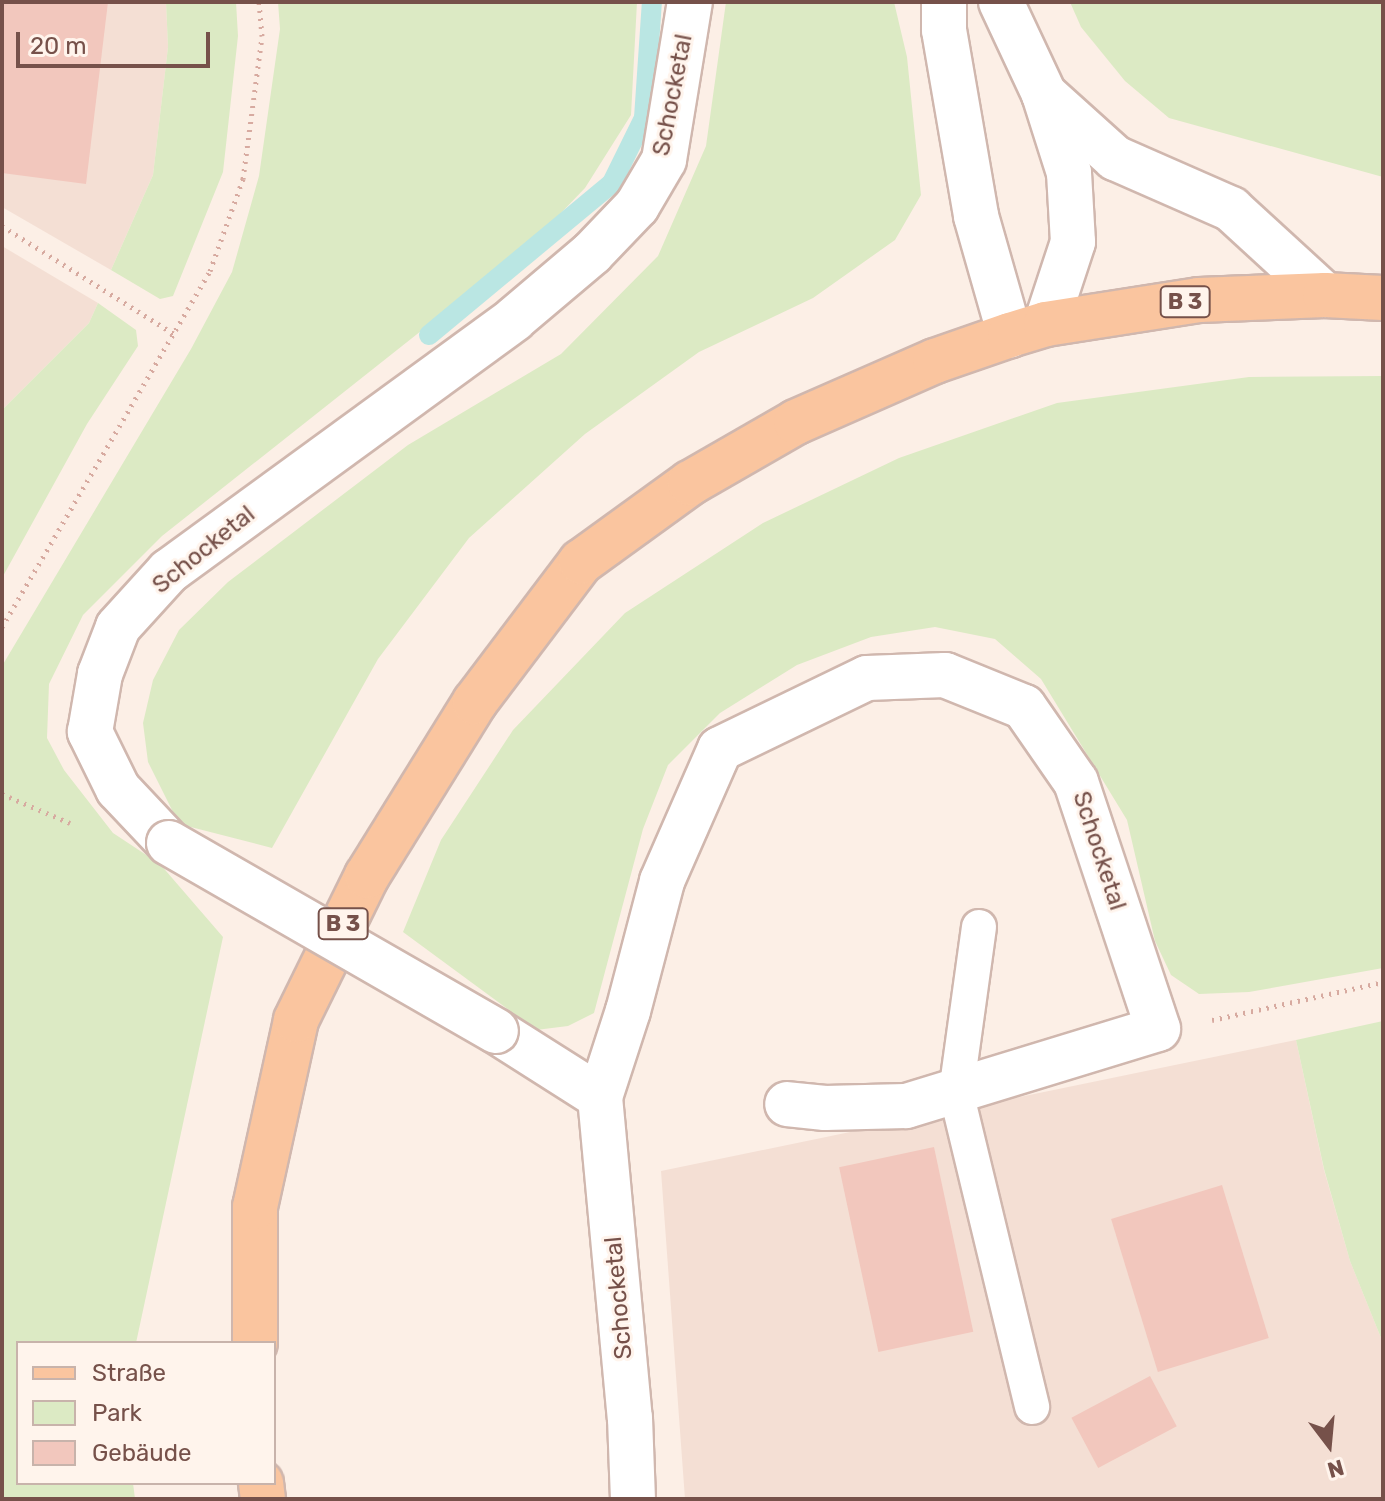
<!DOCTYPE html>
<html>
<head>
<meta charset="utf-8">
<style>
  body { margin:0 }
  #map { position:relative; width:1385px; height:1501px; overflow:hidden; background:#fcefe6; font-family:Rubik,sans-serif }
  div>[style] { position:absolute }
  .residential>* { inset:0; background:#f4dfd4 }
  .green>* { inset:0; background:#dceac4 }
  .stream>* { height:20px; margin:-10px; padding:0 10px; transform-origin:10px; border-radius:10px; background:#bae6e3 }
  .building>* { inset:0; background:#f2c7bd; transform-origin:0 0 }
  .path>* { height:5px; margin-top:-2.5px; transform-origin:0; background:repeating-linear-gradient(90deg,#d7aaa0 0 2px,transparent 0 8px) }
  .roads { filter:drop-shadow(2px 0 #d0b7ae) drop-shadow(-2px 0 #d0b7ae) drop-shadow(0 2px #d0b7ae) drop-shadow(0 -2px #d0b7ae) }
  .lane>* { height:34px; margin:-17px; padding:0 17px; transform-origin:17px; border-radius:17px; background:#fff }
  .street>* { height:44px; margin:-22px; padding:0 22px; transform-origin:22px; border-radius:22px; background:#fff }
  .secondary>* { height:44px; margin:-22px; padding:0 22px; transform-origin:22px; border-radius:22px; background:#fff }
  .primary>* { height:44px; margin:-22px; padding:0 22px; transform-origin:22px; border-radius:22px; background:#fac59f }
  .bridges { filter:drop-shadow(2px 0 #d0b7ae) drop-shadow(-2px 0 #d0b7ae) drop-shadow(0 2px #d0b7ae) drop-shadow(0 -2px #d0b7ae) }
  .street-bridge>* { height:44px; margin:-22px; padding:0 22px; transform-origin:22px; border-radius:22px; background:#fff }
  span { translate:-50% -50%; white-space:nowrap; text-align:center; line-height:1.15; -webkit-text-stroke:6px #fff4ec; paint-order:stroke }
  .shield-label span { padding:2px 6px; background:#fff4ec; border:2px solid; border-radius:6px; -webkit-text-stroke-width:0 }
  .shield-label { font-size:22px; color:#76514a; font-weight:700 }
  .street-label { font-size:24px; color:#76514a }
  .frame { position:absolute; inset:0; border:4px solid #76514a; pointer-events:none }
  .legend { position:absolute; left:16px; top:1341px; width:260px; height:144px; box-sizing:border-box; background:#fff4ec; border:2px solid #c8b3ab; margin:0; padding:10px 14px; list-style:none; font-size:24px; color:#76514a }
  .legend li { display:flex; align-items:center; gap:16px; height:40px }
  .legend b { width:40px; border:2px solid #c8b3ab }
  .north { position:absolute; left:1289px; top:1405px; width:80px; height:80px; -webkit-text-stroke:6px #fff4ec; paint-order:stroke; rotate:164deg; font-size:22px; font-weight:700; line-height:32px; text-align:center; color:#76514a }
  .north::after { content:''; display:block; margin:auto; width:28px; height:36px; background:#76514a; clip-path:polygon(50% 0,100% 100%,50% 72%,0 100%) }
  .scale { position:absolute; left:16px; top:32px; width:194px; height:36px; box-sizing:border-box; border:4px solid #76514a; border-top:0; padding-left:10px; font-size:24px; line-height:28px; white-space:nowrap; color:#76514a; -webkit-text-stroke:6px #fff4ec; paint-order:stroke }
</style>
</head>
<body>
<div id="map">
  <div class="residential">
    <i style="clip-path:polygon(2px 2px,166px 2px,168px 47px,153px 175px,111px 270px,2px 207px)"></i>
    <i style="clip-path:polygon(2px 246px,98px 303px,89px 323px,2px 410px)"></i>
    <i style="clip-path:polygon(1296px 1040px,1324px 1170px,1350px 1261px,1383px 1343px,1383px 1499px,685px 1499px,661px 1171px)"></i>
  </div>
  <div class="green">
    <i style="clip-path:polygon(166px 2px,236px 2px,238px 36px,223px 172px,173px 296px,160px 299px,111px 270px,153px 175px,168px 47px)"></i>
    <i style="clip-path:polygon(278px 2px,637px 2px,631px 115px,585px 188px,532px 243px,162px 536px,83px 615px,49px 684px,47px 738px,64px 770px,113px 833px,160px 864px,223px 937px,136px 1343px,18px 1343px,18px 1483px,133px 1483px,135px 1499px,2px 1499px,2px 666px,191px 349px,232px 272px,259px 176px,280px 29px)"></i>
    <i style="clip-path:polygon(726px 2px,894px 2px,907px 57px,921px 195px,895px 240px,813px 298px,699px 352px,585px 434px,469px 538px,378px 659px,272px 848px,179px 824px,148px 762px,143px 723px,153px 680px,179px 630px,228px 582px,408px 445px,561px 354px,658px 256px,706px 146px)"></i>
    <i style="clip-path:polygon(1070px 2px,1383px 2px,1383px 177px,1169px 118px,1125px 81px,1081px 27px)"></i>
    <i style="clip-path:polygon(98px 303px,136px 330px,138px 346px,87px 424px,2px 578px,2px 410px,89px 323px)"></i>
    <i style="clip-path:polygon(1383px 376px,1383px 968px,1249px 992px,1199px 994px,1171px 975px,1155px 941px,1127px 820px,1041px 679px,995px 639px,935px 627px,871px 637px,797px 665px,720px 713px,668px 765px,643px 829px,594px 1013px,568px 1026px,536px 1030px,403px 932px,441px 840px,513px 730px,625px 613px,763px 523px,899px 458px,1057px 403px,1249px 377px)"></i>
    <i style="clip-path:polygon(1383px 1021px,1383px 1343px,1350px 1261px,1324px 1169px,1296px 1040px)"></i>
  </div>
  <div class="stream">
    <i style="left:429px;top:335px;width:238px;rotate:-39.7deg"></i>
    <i style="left:612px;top:183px;width:72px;rotate:-63.8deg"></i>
    <i style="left:644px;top:118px;width:116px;rotate:-86.1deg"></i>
  </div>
  <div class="building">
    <i style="clip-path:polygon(2px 2px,108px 2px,86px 184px,2px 173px)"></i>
    <i style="left:934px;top:1147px;width:189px;height:97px;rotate:78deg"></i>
    <i style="left:1222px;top:1185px;width:160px;height:116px;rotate:73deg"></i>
    <i style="left:1150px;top:1376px;width:57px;height:89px;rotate:62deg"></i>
  </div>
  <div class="path">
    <i style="left:2px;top:226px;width:205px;rotate:32.1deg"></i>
    <i style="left:2px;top:627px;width:412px;rotate:-59.7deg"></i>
    <i style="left:210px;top:271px;width:98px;rotate:-70.3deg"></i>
    <i style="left:243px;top:179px;width:144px;rotate:-82.4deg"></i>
    <i style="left:262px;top:36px;width:34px;rotate:-95deg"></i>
    <i style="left:2px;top:794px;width:74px;rotate:23.1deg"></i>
    <i style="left:1212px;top:1020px;width:175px;rotate:-12.5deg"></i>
  </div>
  <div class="roads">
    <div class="lane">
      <i style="left:979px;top:927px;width:167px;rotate:97.9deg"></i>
      <i style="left:956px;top:1092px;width:324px;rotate:76.4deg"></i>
    </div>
    <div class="street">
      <i style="left:169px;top:843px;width:74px;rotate:-133.4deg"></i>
      <i style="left:118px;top:789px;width:64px;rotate:-116.2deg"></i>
      <i style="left:90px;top:732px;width:59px;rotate:-80.2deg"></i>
      <i style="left:100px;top:674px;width:50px;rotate:-69deg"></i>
      <i style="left:118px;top:627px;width:76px;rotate:-47.7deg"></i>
      <i style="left:169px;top:571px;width:427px;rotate:-36.1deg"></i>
      <i style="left:514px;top:319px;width:102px;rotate:-40.2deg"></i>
      <i style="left:592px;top:253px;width:65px;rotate:-46.2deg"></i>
      <i style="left:637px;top:206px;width:53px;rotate:-59.6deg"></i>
      <i style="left:664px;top:160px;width:160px;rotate:-80.7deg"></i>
      <i style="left:496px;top:1031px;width:123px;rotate:32.4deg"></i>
      <i style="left:600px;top:1097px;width:90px;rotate:-72deg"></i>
      <i style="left:628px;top:1011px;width:134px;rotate:-75.3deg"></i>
      <i style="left:662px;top:881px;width:144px;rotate:-66.3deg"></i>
      <i style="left:720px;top:749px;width:163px;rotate:-25.8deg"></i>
      <i style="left:867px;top:678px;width:78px;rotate:-2.2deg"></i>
      <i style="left:945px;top:675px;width:85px;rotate:22.1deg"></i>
      <i style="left:1024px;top:707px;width:91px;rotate:55.3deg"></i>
      <i style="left:1076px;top:782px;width:260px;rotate:71.6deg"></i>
      <i style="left:1158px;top:1029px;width:264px;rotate:163deg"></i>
      <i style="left:906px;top:1106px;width:81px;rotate:178.6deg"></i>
      <i style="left:825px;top:1108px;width:38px;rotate:-174deg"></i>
      <i style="left:600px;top:1097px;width:322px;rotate:84.7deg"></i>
      <i style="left:630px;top:1418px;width:81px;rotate:87.9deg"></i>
    </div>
    <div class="secondary">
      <i style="left:944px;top:2px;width:28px;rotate:90deg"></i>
      <i style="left:944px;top:30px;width:189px;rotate:80.2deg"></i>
      <i style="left:976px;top:216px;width:124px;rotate:74.1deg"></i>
      <i style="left:1001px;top:2px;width:102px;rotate:64.9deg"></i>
      <i style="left:1044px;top:94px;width:83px;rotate:72.4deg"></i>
      <i style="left:1069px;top:173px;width:69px;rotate:86.7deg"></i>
      <i style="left:1073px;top:242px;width:86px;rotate:108.2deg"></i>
      <i style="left:1044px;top:94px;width:96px;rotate:42deg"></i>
      <i style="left:1115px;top:158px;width:127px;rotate:23.7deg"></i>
      <i style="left:1231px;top:209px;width:127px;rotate:42.5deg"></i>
    </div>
    <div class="primary">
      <i style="left:255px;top:1343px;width:136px;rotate:-90deg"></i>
      <i style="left:255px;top:1207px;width:191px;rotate:-77.6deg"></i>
      <i style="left:296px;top:1020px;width:161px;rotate:-63.8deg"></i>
      <i style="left:367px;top:876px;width:205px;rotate:-58.2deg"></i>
      <i style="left:475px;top:702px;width:176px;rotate:-52.9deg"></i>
      <i style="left:581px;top:562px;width:135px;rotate:-35.9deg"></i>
      <i style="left:690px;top:483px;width:122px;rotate:-29.9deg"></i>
      <i style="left:796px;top:422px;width:152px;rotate:-23.7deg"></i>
      <i style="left:935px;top:361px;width:79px;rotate:-19.1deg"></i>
      <i style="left:1010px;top:335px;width:38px;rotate:-17deg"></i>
      <i style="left:1046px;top:324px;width:155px;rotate:-8.9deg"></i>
      <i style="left:1199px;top:300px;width:126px;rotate:-2.3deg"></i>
      <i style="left:1325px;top:295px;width:58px;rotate:3deg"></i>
      <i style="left:261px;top:1483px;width:16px;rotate:83deg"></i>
    </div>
  </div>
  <div class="bridges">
    <div class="street-bridge">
      <i style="left:169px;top:843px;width:377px;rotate:29.9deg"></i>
    </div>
  </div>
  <div class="shield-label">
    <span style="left:1185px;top:302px">B 3</span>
    <span style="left:343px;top:924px">B 3</span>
  </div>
  <div class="street-label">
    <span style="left:673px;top:95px;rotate:-79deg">Schocketal</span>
    <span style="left:204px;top:550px;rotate:-39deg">Schocketal</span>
    <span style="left:1099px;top:851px;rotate:72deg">Schocketal</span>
    <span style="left:619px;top:1298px;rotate:-95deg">Schocketal</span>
  </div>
  <div class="frame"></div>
  <ul class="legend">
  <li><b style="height:10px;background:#fac59f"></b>Straße</li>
  <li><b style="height:22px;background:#dceac4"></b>Park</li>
  <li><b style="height:22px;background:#f2c7bd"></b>Gebäude</li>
  </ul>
  <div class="north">N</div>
  <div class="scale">20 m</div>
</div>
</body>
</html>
